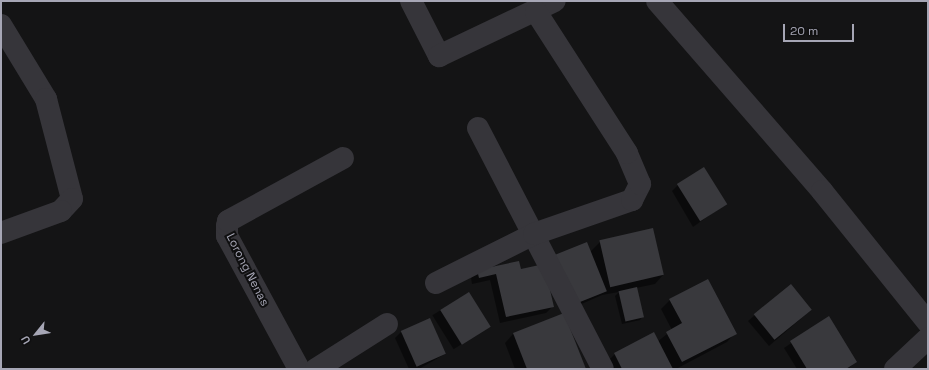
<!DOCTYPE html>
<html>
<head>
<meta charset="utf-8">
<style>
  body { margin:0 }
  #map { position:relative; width:929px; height:370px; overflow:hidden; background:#141415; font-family:"Space Grotesk",sans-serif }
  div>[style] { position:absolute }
  .shadow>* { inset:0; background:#0007; transform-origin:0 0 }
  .building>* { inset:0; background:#39393d; transform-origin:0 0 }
  .minor>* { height:22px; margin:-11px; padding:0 11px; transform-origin:11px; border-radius:11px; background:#36353a }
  span { translate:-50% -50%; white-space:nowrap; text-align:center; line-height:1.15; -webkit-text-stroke:4px #0f0f10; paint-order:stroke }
  .street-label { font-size:12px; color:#a6a6b5 }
  .frame { position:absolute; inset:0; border:2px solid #a6a6b5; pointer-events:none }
  .north { position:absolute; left:16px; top:314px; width:40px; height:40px; -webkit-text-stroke:3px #0f0f10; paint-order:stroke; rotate:240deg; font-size:11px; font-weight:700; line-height:16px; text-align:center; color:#a6a6b5 }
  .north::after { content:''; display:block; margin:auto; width:14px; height:18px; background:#a6a6b5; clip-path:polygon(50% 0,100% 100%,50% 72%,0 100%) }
  .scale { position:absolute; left:783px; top:24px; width:71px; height:18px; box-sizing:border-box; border:2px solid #a6a6b5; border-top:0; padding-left:5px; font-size:12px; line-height:14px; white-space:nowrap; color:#a6a6b5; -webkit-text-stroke:3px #0f0f10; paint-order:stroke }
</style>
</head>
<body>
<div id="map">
  <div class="shadow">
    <i style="clip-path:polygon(678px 185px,725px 204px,693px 227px,672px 191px)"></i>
    <i style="clip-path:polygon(600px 242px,663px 275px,655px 284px,636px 288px,643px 316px,640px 320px,622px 324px,615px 296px,619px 292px,602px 295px,568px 310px,590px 252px)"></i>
    <i style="clip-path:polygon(520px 270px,552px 307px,546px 313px,500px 323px,490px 280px,472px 284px,471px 278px,478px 271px)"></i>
    <i style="left:468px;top:293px;width:40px;height:42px;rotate:58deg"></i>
    <i style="clip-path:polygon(670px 300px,735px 333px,727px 342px,676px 369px,609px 369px,606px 363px,615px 354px,657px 342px,672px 330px,661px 309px)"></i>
    <i style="clip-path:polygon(811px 310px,769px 346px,748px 321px,755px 315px)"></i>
    <i style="clip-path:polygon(828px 318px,856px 361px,848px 369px,797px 369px,784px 348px)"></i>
    <i style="clip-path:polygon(402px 331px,445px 354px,419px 369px,409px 369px,395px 338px)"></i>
    <i style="clip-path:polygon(513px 334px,585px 369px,515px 369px,505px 343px)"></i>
  </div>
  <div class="building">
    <i style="left:704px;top:167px;width:44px;height:32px;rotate:58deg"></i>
    <i style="left:653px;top:228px;width:48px;height:55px;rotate:77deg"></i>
    <i style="left:587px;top:242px;width:53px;height:35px;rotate:68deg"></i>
    <i style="clip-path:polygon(519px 261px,521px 269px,544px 264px,554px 307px,506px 317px,496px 274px,479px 278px,477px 270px)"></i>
    <i style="clip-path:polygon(708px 279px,737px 334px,682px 362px,666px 332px,682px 323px,669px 299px)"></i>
    <i style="left:791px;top:284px;width:33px;height:48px;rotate:51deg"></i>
    <i style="left:637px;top:287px;width:31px;height:19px;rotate:77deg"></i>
    <i style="left:469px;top:292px;width:41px;height:34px;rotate:58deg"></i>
    <i style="clip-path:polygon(564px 313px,586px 369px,527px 369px,513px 333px)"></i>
    <i style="clip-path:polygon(829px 316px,857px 362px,846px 369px,807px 369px,790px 341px)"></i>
    <i style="left:430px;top:318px;width:39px;height:32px;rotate:66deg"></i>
    <i style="clip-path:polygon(654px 332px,673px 369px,622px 369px,614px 353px)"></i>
  </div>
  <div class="minor">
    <i style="left:411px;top:1px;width:62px;rotate:63deg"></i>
    <i style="left:439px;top:56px;width:128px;rotate:-25.4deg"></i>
    <i style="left:657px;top:1px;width:252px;rotate:49deg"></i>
    <i style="left:822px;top:191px;width:169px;rotate:51.2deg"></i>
    <i style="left:1px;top:25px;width:87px;rotate:58.7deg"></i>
    <i style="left:46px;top:99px;width:103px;rotate:75.4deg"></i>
    <i style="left:72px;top:199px;width:16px;rotate:133deg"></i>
    <i style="left:61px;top:211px;width:64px;rotate:159.9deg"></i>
    <i style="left:478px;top:128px;width:271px;rotate:62.6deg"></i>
    <i style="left:436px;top:283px;width:110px;rotate:-26.6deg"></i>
    <i style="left:534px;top:234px;width:104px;rotate:-19.1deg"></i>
    <i style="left:632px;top:200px;width:18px;rotate:-63deg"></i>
    <i style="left:640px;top:184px;width:34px;rotate:-113deg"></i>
    <i style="left:627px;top:153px;width:168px;rotate:-122.8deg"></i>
    <i style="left:299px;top:369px;width:151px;rotate:-118.4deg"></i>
    <i style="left:227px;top:236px;width:10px;rotate:-90deg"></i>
    <i style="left:227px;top:226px;width:5px;rotate:-79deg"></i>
    <i style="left:228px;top:221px;width:131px;rotate:-28.7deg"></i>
    <i style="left:316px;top:369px;width:84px;rotate:-32.4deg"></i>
    <i style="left:895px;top:369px;width:45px;rotate:-43.2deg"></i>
  </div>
  <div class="street-label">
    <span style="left:247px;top:270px;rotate:63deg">Lorong Nenas</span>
  </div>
  <div class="frame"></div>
  <div class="north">U</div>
  <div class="scale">20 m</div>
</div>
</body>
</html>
